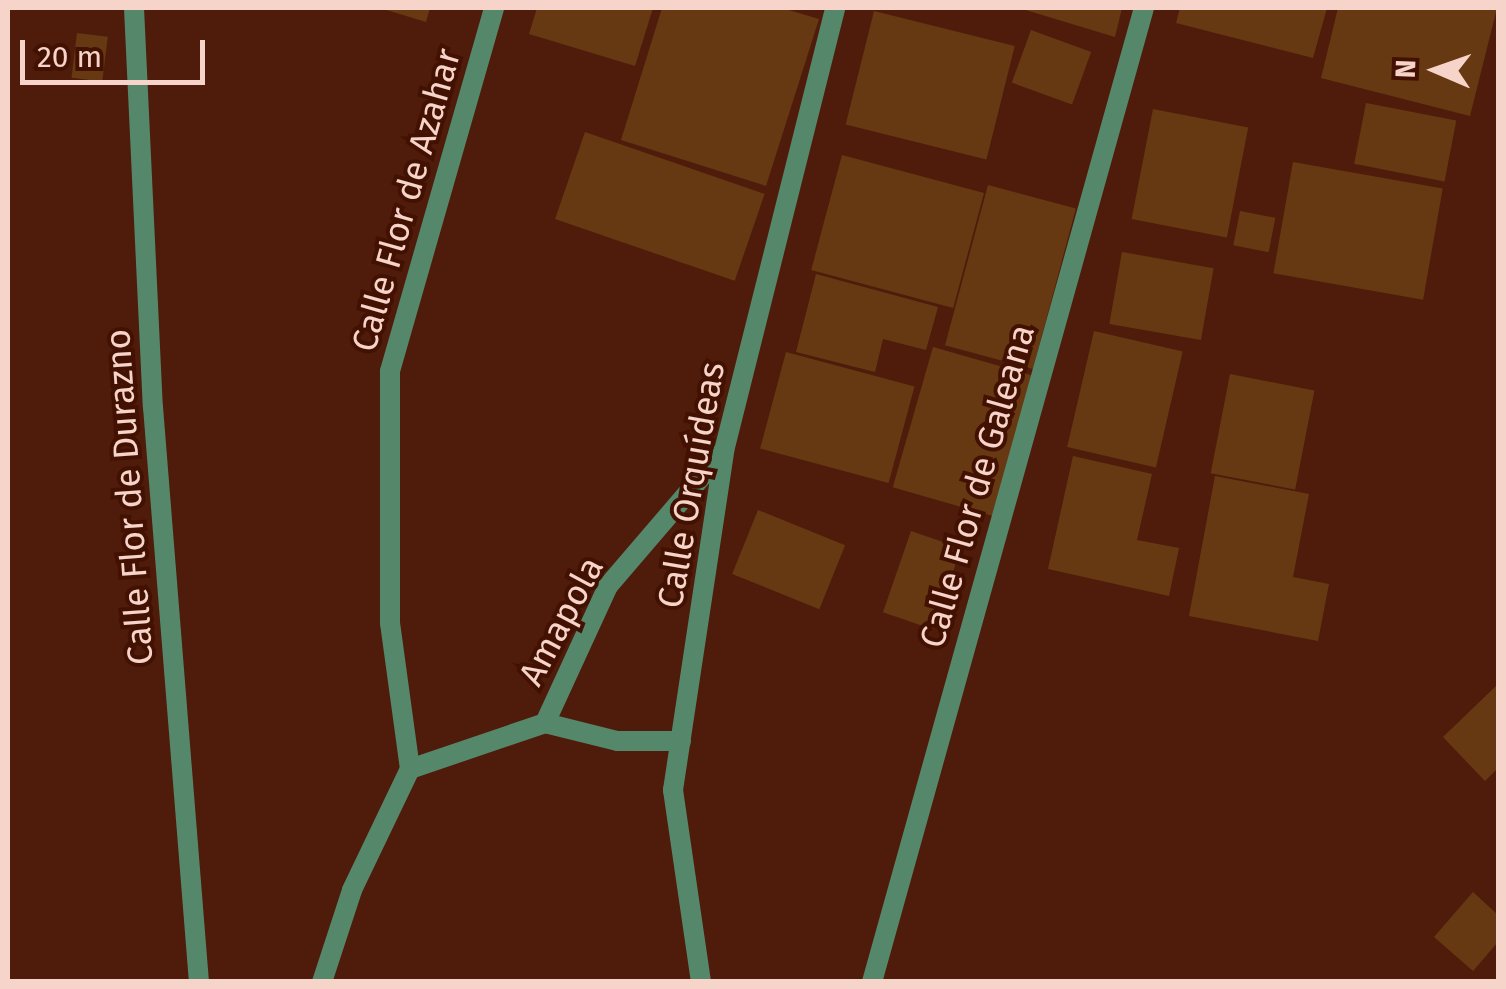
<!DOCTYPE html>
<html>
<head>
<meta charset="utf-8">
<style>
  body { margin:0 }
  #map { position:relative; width:1506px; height:989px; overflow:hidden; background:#4f1c0b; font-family:"Fira Sans",sans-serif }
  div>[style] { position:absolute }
  .building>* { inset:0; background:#663912; transform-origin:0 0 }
  .street>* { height:20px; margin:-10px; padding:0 10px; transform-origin:10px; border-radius:10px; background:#55886b }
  span { translate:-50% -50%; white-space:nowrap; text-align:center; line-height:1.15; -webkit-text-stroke:8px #431102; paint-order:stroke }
  .street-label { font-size:35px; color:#f6d4c9 }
  .frame { position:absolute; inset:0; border:10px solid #f6d4c9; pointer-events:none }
  .north { position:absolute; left:1386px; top:20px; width:100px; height:100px; -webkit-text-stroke:8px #431102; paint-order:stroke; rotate:272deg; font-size:28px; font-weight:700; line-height:40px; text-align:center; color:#f6d4c9 }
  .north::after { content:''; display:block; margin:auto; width:35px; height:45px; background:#f6d4c9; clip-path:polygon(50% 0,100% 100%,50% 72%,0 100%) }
  .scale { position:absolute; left:20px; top:40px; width:185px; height:45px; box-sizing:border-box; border:5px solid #f6d4c9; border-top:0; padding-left:12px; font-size:30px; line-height:35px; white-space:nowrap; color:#f6d4c9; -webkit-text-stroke:8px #431102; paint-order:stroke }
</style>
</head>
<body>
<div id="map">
  <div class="building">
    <i style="clip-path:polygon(380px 8px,430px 8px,426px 22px)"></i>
    <i style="clip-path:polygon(537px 8px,653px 8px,635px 66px,529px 34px)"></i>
    <i style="clip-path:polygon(662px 8px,782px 8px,819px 19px,766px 186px,621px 140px)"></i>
    <i style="clip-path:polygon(1019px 8px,1122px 8px,1115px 37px)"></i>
    <i style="clip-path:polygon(1180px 8px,1327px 8px,1313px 58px,1176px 23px)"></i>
    <i style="clip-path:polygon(1338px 8px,1497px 8px,1470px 116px,1321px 78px)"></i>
    <i style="left:874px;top:11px;width:145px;height:117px;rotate:14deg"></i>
    <i style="left:1031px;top:30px;width:64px;height:56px;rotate:20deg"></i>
    <i style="left:77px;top:33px;width:31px;height:45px;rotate:7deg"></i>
    <i style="left:1366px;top:103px;width:92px;height:62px;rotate:11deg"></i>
    <i style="left:1153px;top:109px;width:97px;height:112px;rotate:11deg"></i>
    <i style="left:585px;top:132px;width:190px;height:92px;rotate:19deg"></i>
    <i style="left:842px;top:155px;width:147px;height:119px;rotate:15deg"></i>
    <i style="left:1293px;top:162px;width:152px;height:113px;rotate:10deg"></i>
    <i style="left:988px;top:185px;width:91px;height:166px;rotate:15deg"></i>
    <i style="left:1240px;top:211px;width:36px;height:35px;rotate:11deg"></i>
    <i style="left:1122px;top:252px;width:93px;height:73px;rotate:10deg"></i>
    <i style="clip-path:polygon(816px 274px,938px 307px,926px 350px,883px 339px,875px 372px,796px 352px)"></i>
    <i style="left:1094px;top:331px;width:91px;height:119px;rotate:13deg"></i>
    <i style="left:933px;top:347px;width:106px;height:146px;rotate:16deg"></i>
    <i style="left:786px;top:352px;width:133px;height:100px;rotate:15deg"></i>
    <i style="left:1230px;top:374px;width:86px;height:101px;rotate:11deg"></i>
    <i style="clip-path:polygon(1073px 456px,1152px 474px,1137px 540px,1179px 548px,1169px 596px,1048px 569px)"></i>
    <i style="clip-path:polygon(1215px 476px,1309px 494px,1293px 577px,1329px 584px,1318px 641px,1189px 616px)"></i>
    <i style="left:758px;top:510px;width:94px;height:69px;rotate:22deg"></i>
    <i style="left:911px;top:531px;width:53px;height:86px;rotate:19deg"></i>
    <i style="clip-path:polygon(1498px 684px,1498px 768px,1485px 781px,1443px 737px)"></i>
    <i style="clip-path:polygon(1473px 892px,1498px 915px,1498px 942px,1473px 971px,1434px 937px)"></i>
  </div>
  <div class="street">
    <i style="left:134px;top:8px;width:399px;rotate:87.3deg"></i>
    <i style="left:153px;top:407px;width:577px;rotate:85.43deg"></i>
    <i style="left:545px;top:723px;width:74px;rotate:14deg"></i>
    <i style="left:617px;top:741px;width:64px"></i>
    <i style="left:410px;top:769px;width:147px;rotate:-97.8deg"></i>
    <i style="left:390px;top:623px;width:252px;rotate:-90deg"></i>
    <i style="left:390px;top:371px;width:378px;rotate:-74deg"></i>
    <i style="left:322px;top:982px;width:97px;rotate:-71.9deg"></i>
    <i style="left:352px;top:890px;width:134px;rotate:-64.4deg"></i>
    <i style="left:410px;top:769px;width:143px;rotate:-18.8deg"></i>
    <i style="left:545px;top:723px;width:151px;rotate:-65.3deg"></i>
    <i style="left:608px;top:586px;width:177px;rotate:-49.4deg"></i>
    <i style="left:701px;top:982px;width:194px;rotate:-98.3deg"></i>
    <i style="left:673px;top:790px;width:343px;rotate:-81.4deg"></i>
    <i style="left:724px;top:451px;width:457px;rotate:-75.9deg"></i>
    <i style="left:872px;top:982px;width:1011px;rotate:-74.4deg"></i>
  </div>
  <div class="street-label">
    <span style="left:406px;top:200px;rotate:-74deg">Calle Flor de Azahar</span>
    <span style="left:691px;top:485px;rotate:-80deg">Calle Orquídeas</span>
    <span style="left:977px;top:486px;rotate:-74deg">Calle Flor de Galeana</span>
    <span style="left:129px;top:497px;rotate:-94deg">Calle Flor de Durazno</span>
    <span style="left:561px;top:621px;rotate:-62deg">Amapola</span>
  </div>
  <div class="frame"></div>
  <div class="north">N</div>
  <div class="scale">20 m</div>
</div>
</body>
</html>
